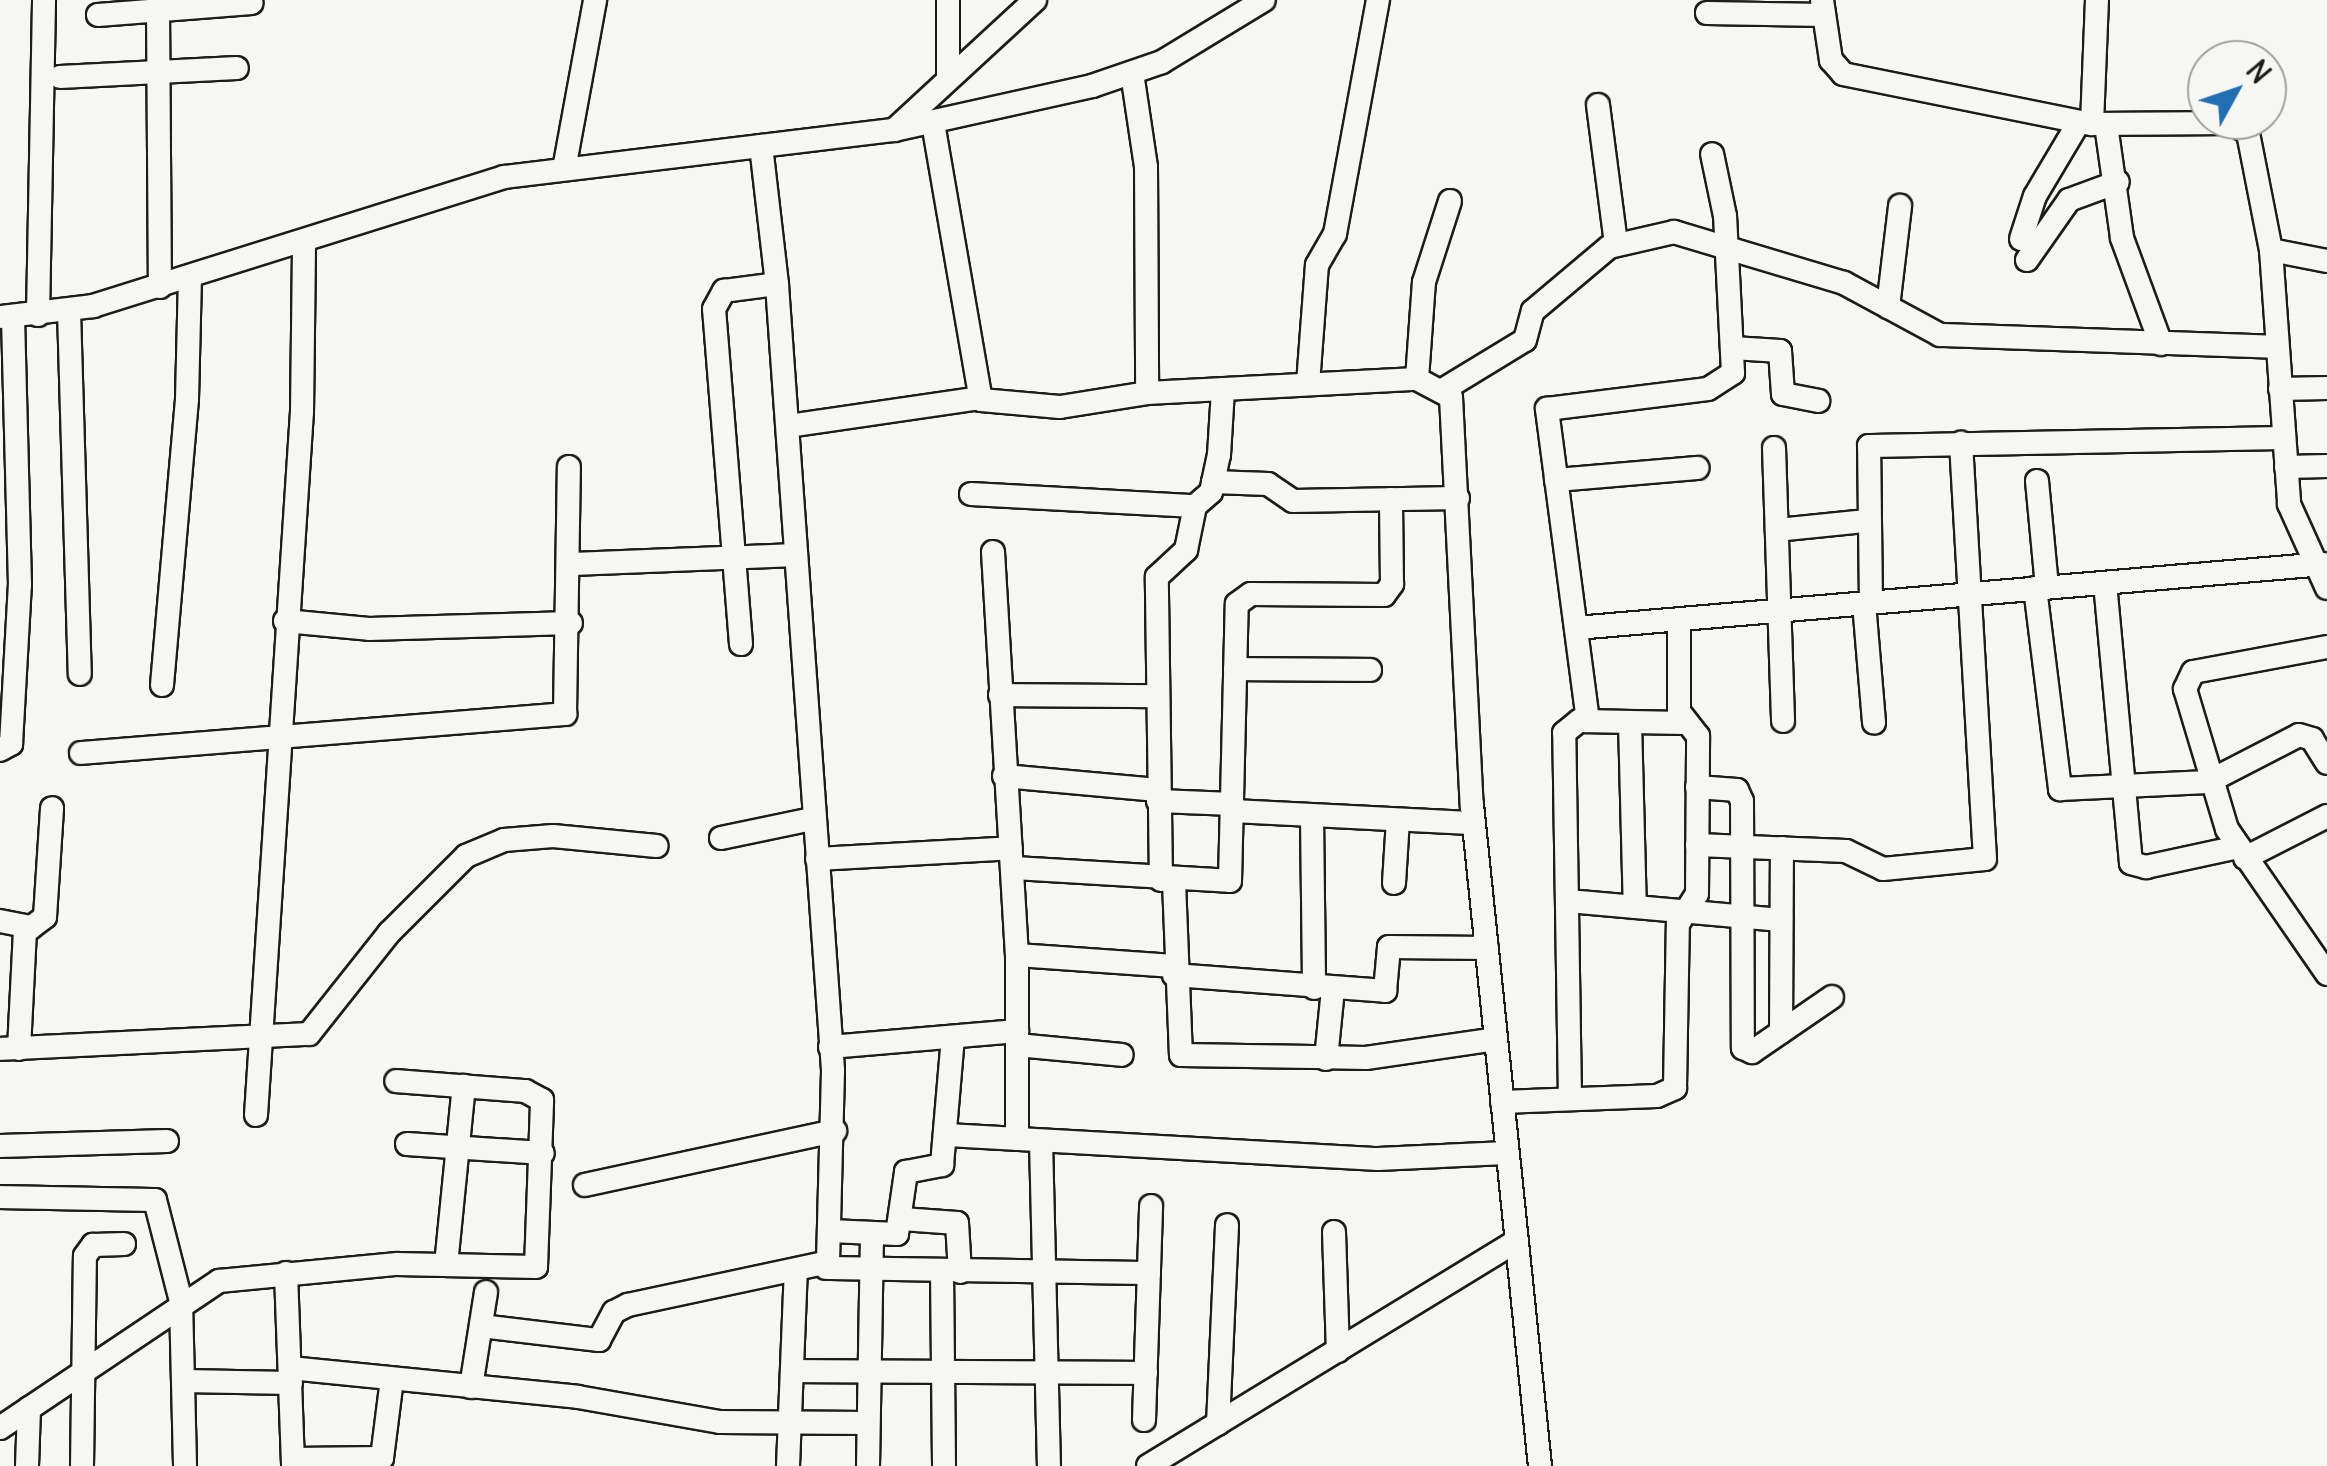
<!DOCTYPE html>
<html>
<head>
<meta charset="utf-8">
<style>
  body { margin:0 }
  #map { position:relative; width:2327px; height:1466px; overflow:hidden; background:#f6f6f2; font-family:Delius,sans-serif }
  div>[style] { position:absolute }
  .roads { filter:drop-shadow(2px 0 #1c1c1c) drop-shadow(-2px 0 #1c1c1c) drop-shadow(0 2px #1c1c1c) drop-shadow(0 -2px #1c1c1c) }
  .minor>* { height:22px; margin:-11px; padding:0 11px; transform-origin:11px; border-radius:11px; background:#f6f6f2 }
  span { translate:-50% -50%; white-space:nowrap; text-align:center; line-height:1.15; -webkit-text-stroke:8px #f6f6f2; paint-order:stroke }
  .north { position:absolute; left:2187px; top:40px; width:100px; height:100px; box-sizing:border-box; background:#f6f6f2; border:2px solid #9f9f9c; border-radius:50%; rotate:50deg; font-size:28px; font-weight:700; line-height:40px; text-align:center; color:#1c1c1c }
  .north::after { content:''; display:block; margin:auto; width:35px; height:45px; background:#1f6fb2; clip-path:polygon(50% 0,100% 100%,50% 72%,0 100%) }
</style>
</head>
<body>
<div id="map">
  <div class="roads">
    <div class="minor">
      <i style="left:948px;top:0;width:75px;rotate:90deg"></i>
      <i style="left:1822px;top:0;width:61px;rotate:81.5deg"></i>
      <i style="left:1831px;top:60px;width:18px;rotate:49deg"></i>
      <i style="left:1843px;top:74px;width:254px;rotate:11.4deg"></i>
      <i style="left:2092px;top:124px;width:141px;rotate:-0.4deg"></i>
      <i style="left:2233px;top:123px;width:18px;rotate:34deg"></i>
      <i style="left:2248px;top:133px;width:119px;rotate:78.9deg"></i>
      <i style="left:2271px;top:250px;width:255px;rotate:85.9deg"></i>
      <i style="left:2289px;top:504px;width:92px;rotate:65.7deg"></i>
      <i style="left:158px;top:9px;width:278px;rotate:89.6deg"></i>
      <i style="left:1707px;top:13px;width:117px;rotate:1deg"></i>
      <i style="left:98px;top:15px;width:154px;rotate:-4.5deg"></i>
      <i style="left:1132px;top:73px;width:95px;rotate:81.5deg"></i>
      <i style="left:1146px;top:167px;width:226px;rotate:89.7deg"></i>
      <i style="left:60px;top:77px;width:177px;rotate:-2.9deg"></i>
      <i style="left:1598px;top:105px;width:139px;rotate:82.6deg"></i>
      <i style="left:933px;top:123px;width:281px;rotate:80.2deg"></i>
      <i style="left:981px;top:400px;width:79px;rotate:5.1deg"></i>
      <i style="left:1060px;top:407px;width:88px;rotate:-9.1deg"></i>
      <i style="left:1147px;top:393px;width:270px;rotate:-3deg"></i>
      <i style="left:1417px;top:379px;width:38px;rotate:28deg"></i>
      <i style="left:1451px;top:397px;width:409px;rotate:87.1deg"></i>
      <i style="left:1472px;top:805px;width:664px;rotate:84.13deg"></i>
      <i style="left:2092px;top:124px;width:124px;rotate:-87.7deg"></i>
      <i style="left:2106px;top:125px;width:114px;rotate:81.9deg"></i>
      <i style="left:2122px;top:238px;width:113px;rotate:69.8deg"></i>
      <i style="left:894px;top:130px;width:192px;rotate:-42.7deg"></i>
      <i style="left:565px;top:164px;width:167px;rotate:-79.6deg"></i>
      <i style="left:2021px;top:239px;width:45px;rotate:-72deg"></i>
      <i style="left:2035px;top:196px;width:86px;rotate:-59.3deg"></i>
      <i style="left:2271px;top:250px;width:57px;rotate:11.1deg"></i>
      <i style="left:2027px;top:260px;width:73px;rotate:-55deg"></i>
      <i style="left:2069px;top:200px;width:52px;rotate:-20.2deg"></i>
      <i style="left:1888px;top:307px;width:102px;rotate:-83.2deg"></i>
      <i style="left:69px;top:311px;width:363px;rotate:88.3deg"></i>
      <i style="left:38px;top:315px;width:315px;rotate:-88.9deg"></i>
      <i style="left:0;top:317px;width:94px;rotate:-6.7deg"></i>
      <i style="left:93px;top:306px;width:431px;rotate:-17.4deg"></i>
      <i style="left:504px;top:177px;width:393px;rotate:-6.9deg"></i>
      <i style="left:894px;top:130px;width:203px;rotate:-12.5deg"></i>
      <i style="left:1092px;top:86px;width:74px;rotate:-18.9deg"></i>
      <i style="left:1162px;top:62px;width:119px;rotate:-31.3deg"></i>
      <i style="left:1733px;top:348px;width:47px;rotate:3.7deg"></i>
      <i style="left:1780px;top:351px;width:43px;rotate:86deg"></i>
      <i style="left:1783px;top:394px;width:36px;rotate:11deg"></i>
      <i style="left:1417px;top:379px;width:97px;rotate:-85.9deg"></i>
      <i style="left:1424px;top:282px;width:85px;rotate:-72.2deg"></i>
      <i style="left:1308px;top:384px;width:119px;rotate:-85.7deg"></i>
      <i style="left:1317px;top:265px;width:36px;rotate:-60deg"></i>
      <i style="left:1335px;top:234px;width:238px;rotate:-79.6deg"></i>
      <i style="left:1446px;top:388px;width:92px;rotate:-31.3deg"></i>
      <i style="left:1525px;top:340px;width:30px;rotate:-75deg"></i>
      <i style="left:1533px;top:311px;width:99px;rotate:-40.1deg"></i>
      <i style="left:1609px;top:247px;width:67px;rotate:-13deg"></i>
      <i style="left:1674px;top:232px;width:177px;rotate:16.7deg"></i>
      <i style="left:1844px;top:283px;width:109px;rotate:28.4deg"></i>
      <i style="left:1940px;top:335px;width:337px;rotate:2deg"></i>
      <i style="left:2280px;top:389px;width:47px;rotate:-1.2deg"></i>
      <i style="left:788px;top:426px;width:193px;rotate:-8.3deg"></i>
      <i style="left:1774px;top:448px;width:273px;rotate:88.1deg"></i>
      <i style="left:2286px;top:467px;width:41px;rotate:-1.4deg"></i>
      <i style="left:1556px;top:480px;width:142px;rotate:-4.9deg"></i>
      <i style="left:2037px;top:481px;width:106px;rotate:84.6deg"></i>
      <i style="left:1213px;top:482px;width:55px;rotate:2.1deg"></i>
      <i style="left:1268px;top:484px;width:30px;rotate:34deg"></i>
      <i style="left:1293px;top:501px;width:165px;rotate:-1deg"></i>
      <i style="left:971px;top:494px;width:224px;rotate:3.1deg"></i>
      <i style="left:1195px;top:506px;width:21px;rotate:-41deg"></i>
      <i style="left:1211px;top:492px;width:38px;rotate:-78deg"></i>
      <i style="left:1219px;top:455px;width:66px;rotate:-86.5deg"></i>
      <i style="left:1777px;top:530px;width:89px;rotate:-5.8deg"></i>
      <i style="left:993px;top:552px;width:404px;rotate:86.6deg"></i>
      <i style="left:1017px;top:955px;width:184px;rotate:90deg"></i>
      <i style="left:571px;top:564px;width:221px;rotate:-2.3deg"></i>
      <i style="left:2105px;top:583px;width:281px;rotate:84.7deg"></i>
      <i style="left:2131px;top:863px;width:16px;rotate:15deg"></i>
      <i style="left:2146px;top:867px;width:94px;rotate:-12.3deg"></i>
      <i style="left:2035px;top:588px;width:203px;rotate:82.9deg"></i>
      <i style="left:2060px;top:789px;width:148px;rotate:-2.7deg"></i>
      <i style="left:2208px;top:782px;width:102px;rotate:-27.3deg"></i>
      <i style="left:2299px;top:735px;width:14px;rotate:17deg"></i>
      <i style="left:2312px;top:739px;width:28px;rotate:58deg"></i>
      <i style="left:1864px;top:603px;width:120px;rotate:85.2deg"></i>
      <i style="left:1871px;top:603px;width:157px;rotate:-90.7deg"></i>
      <i style="left:1869px;top:446px;width:414px;rotate:-1.1deg"></i>
      <i style="left:285px;top:621px;width:84px;rotate:5.4deg"></i>
      <i style="left:369px;top:629px;width:202px;rotate:-1.7deg"></i>
      <i style="left:1576px;top:628px;width:751px;rotate:-4.89deg"></i>
      <i style="left:741px;top:644px;width:336px;rotate:-94.6deg"></i>
      <i style="left:714px;top:309px;width:21px;rotate:-61deg"></i>
      <i style="left:724px;top:291px;width:53px;rotate:-7.5deg"></i>
      <i style="left:2327px;top:647px;width:136px;rotate:169.4deg"></i>
      <i style="left:2193px;top:672px;width:19px;rotate:115deg"></i>
      <i style="left:2185px;top:689px;width:146px;rotate:73.3deg"></i>
      <i style="left:2227px;top:829px;width:176px;rotate:55.4deg"></i>
      <i style="left:1235px;top:669px;width:135px;rotate:0.4deg"></i>
      <i style="left:162px;top:685px;width:287px;rotate:-85deg"></i>
      <i style="left:187px;top:399px;width:120px;rotate:-88.6deg"></i>
      <i style="left:1000px;top:695px;width:153px;rotate:0.4deg"></i>
      <i style="left:1588px;top:721px;width:315px;rotate:-97.5deg"></i>
      <i style="left:1547px;top:409px;width:162px;rotate:-7.1deg"></i>
      <i style="left:1708px;top:389px;width:30px;rotate:-33deg"></i>
      <i style="left:1733px;top:373px;width:157px;rotate:-92.9deg"></i>
      <i style="left:1725px;top:216px;width:63px;rotate:-101.8deg"></i>
      <i style="left:1630px;top:722px;width:185px;rotate:88.5deg"></i>
      <i style="left:0;top:750px;width:13px;rotate:-29deg"></i>
      <i style="left:11px;top:744px;width:159px;rotate:-86.8deg"></i>
      <i style="left:20px;top:585px;width:269px;rotate:-91.5deg"></i>
      <i style="left:81px;top:753px;width:486px;rotate:-4.6deg"></i>
      <i style="left:565px;top:714px;width:247px;rotate:-89.1deg"></i>
      <i style="left:1004px;top:776px;width:154px;rotate:5.2deg"></i>
      <i style="left:1697px;top:787px;width:40px;rotate:4.3deg"></i>
      <i style="left:1737px;top:790px;width:12px;rotate:66deg"></i>
      <i style="left:1742px;top:801px;width:247px;rotate:89.8deg"></i>
      <i style="left:1743px;top:1048px;width:10px;rotate:24deg"></i>
      <i style="left:1752px;top:1052px;width:97px;rotate:-34.5deg"></i>
      <i style="left:1158px;top:801px;width:75px;rotate:2.3deg"></i>
      <i style="left:1234px;top:811px;width:240px;rotate:2.9deg"></i>
      <i style="left:1312px;top:817px;width:171px;rotate:89.3deg"></i>
      <i style="left:721px;top:838px;width:93px;rotate:-11.8deg"></i>
      <i style="left:1697px;top:845px;width:149px;rotate:2.3deg"></i>
      <i style="left:1846px;top:851px;width:41px;rotate:25.9deg"></i>
      <i style="left:1883px;top:869px;width:102px;rotate:-5.6deg"></i>
      <i style="left:1985px;top:859px;width:417px;rotate:-93.3deg"></i>
      <i style="left:2245px;top:858px;width:92px;rotate:-27.1deg"></i>
      <i style="left:817px;top:859px;width:194px;rotate:-3.2deg"></i>
      <i style="left:1013px;top:868px;width:217px;rotate:3.4deg"></i>
      <i style="left:1230px;top:881px;width:277px;rotate:-88.6deg"></i>
      <i style="left:1237px;top:604px;width:17px;rotate:-36deg"></i>
      <i style="left:1251px;top:594px;width:133px;rotate:0.4deg"></i>
      <i style="left:1384px;top:595px;width:14px;rotate:-54deg"></i>
      <i style="left:1392px;top:584px;width:85px;rotate:-90.7deg"></i>
      <i style="left:1161px;top:880px;width:303px;rotate:-90.8deg"></i>
      <i style="left:1157px;top:577px;width:40px;rotate:-43deg"></i>
      <i style="left:1186px;top:550px;width:45px;rotate:-78.4deg"></i>
      <i style="left:1174px;top:882px;width:173px;rotate:87.7deg"></i>
      <i style="left:1181px;top:1055px;width:185px;rotate:0.9deg"></i>
      <i style="left:1366px;top:1058px;width:131px;rotate:-8.3deg"></i>
      <i style="left:1394px;top:883px;width:63px;rotate:-86.4deg"></i>
      <i style="left:1568px;top:901px;width:214px;rotate:5.1deg"></i>
      <i style="left:0;top:921px;width:32px;rotate:11deg"></i>
      <i style="left:1017px;top:955px;width:157px;rotate:4deg"></i>
      <i style="left:1174px;top:975px;width:212px;rotate:4.3deg"></i>
      <i style="left:1385px;top:991px;width:44px;rotate:-84.8deg"></i>
      <i style="left:1389px;top:947px;width:98px;rotate:0.6deg"></i>
      <i style="left:1781px;top:1032px;width:184px;rotate:-89.7deg"></i>
      <i style="left:1017px;top:1045px;width:105px;rotate:5.4deg"></i>
      <i style="left:830px;top:1047px;width:188px;rotate:-4.9deg"></i>
      <i style="left:0;top:1049px;width:309px;rotate:-2.8deg"></i>
      <i style="left:309px;top:1034px;width:129px;rotate:-51.6deg"></i>
      <i style="left:389px;top:933px;width:109px;rotate:-45deg"></i>
      <i style="left:466px;top:856px;width:41px;rotate:-22.8deg"></i>
      <i style="left:504px;top:840px;width:49px;rotate:-4.7deg"></i>
      <i style="left:553px;top:836px;width:104px;rotate:5.5deg"></i>
      <i style="left:19px;top:1049px;width:117px;rotate:-87.1deg"></i>
      <i style="left:25px;top:932px;width:25px;rotate:-37deg"></i>
      <i style="left:45px;top:917px;width:109px;rotate:-86.3deg"></i>
      <i style="left:1326px;top:1059px;width:70px;rotate:-84.3deg"></i>
      <i style="left:1570px;top:1099px;width:366px;rotate:-90.9deg"></i>
      <i style="left:1564px;top:733px;width:19px;rotate:-39deg"></i>
      <i style="left:1579px;top:721px;width:107px;rotate:1.1deg"></i>
      <i style="left:1502px;top:1102px;width:155px;rotate:-2.2deg"></i>
      <i style="left:1657px;top:1096px;width:20px;rotate:-24deg"></i>
      <i style="left:1675px;top:1088px;width:164px;rotate:-89deg"></i>
      <i style="left:1678px;top:924px;width:36px;rotate:-58deg"></i>
      <i style="left:1697px;top:894px;width:158px;rotate:-89.6deg"></i>
      <i style="left:1698px;top:736px;width:31px;rotate:-128deg"></i>
      <i style="left:1679px;top:712px;width:93px;rotate:-90deg"></i>
      <i style="left:256px;top:1115px;width:705px;rotate:-86.26deg"></i>
      <i style="left:302px;top:412px;width:170px;rotate:-89.3deg"></i>
      <i style="left:947px;top:1135px;width:432px;rotate:3.2deg"></i>
      <i style="left:1378px;top:1159px;width:129px;rotate:-2.7deg"></i>
      <i style="left:1041px;top:1141px;width:325px;rotate:88.6deg"></i>
      <i style="left:407px;top:1144px;width:136px;rotate:3.8deg"></i>
      <i style="left:0;top:1146px;width:167px;rotate:-1.7deg"></i>
      <i style="left:585px;top:1185px;width:256px;rotate:-12.2deg"></i>
      <i style="left:0;top:1197px;width:155px;rotate:1.1deg"></i>
      <i style="left:155px;top:1200px;width:104px;rotate:75.6deg"></i>
      <i style="left:181px;top:1301px;width:165px;rotate:88.6deg"></i>
      <i style="left:902px;top:1219px;width:55px;rotate:4.2deg"></i>
      <i style="left:957px;top:1223px;width:49px;rotate:86.5deg"></i>
      <i style="left:830px;top:1231px;width:67px;rotate:2.6deg"></i>
      <i style="left:897px;top:1234px;width:63px;rotate:-81.7deg"></i>
      <i style="left:906px;top:1172px;width:37px;rotate:-11deg"></i>
      <i style="left:942px;top:1165px;width:128px;rotate:-85.1deg"></i>
      <i style="left:1334px;top:1232px;width:119px;rotate:88.1deg"></i>
      <i style="left:446px;top:1265px;width:180px;rotate:-84.3deg"></i>
      <i style="left:826px;top:1268px;width:323px;rotate:0.9deg"></i>
      <i style="left:942px;top:1271px;width:195px;rotate:89.4deg"></i>
      <i style="left:286px;top:1273px;width:193px;rotate:87.9deg"></i>
      <i style="left:481px;top:1326px;width:119px;rotate:6.8deg"></i>
      <i style="left:599px;top:1340px;width:32px;rotate:-62deg"></i>
      <i style="left:614px;top:1312px;width:16px;rotate:-27deg"></i>
      <i style="left:628px;top:1305px;width:205px;rotate:-12.1deg"></i>
      <i style="left:828px;top:1262px;width:192px;rotate:-88.5deg"></i>
      <i style="left:833px;top:1070px;width:788px;rotate:-94.08deg"></i>
      <i style="left:777px;top:284px;width:139px;rotate:-96.6deg"></i>
      <i style="left:290px;top:1368px;width:289px;rotate:5.7deg"></i>
      <i style="left:578px;top:1397px;width:144px;rotate:10deg"></i>
      <i style="left:720px;top:1422px;width:148px;rotate:0.4deg"></i>
      <i style="left:792px;top:1371px;width:354px;rotate:0.3deg"></i>
      <i style="left:183px;top:1381px;width:108px;rotate:1.1deg"></i>
      <i style="left:471px;top:1387px;width:96px;rotate:-81deg"></i>
      <i style="left:1144px;top:1420px;width:214px;rotate:-88.1deg"></i>
      <i style="left:1218px;top:1424px;width:199px;rotate:-87.4deg"></i>
      <i style="left:0;top:1428px;width:264px;rotate:-33.9deg"></i>
      <i style="left:219px;top:1281px;width:179px;rotate:-5.5deg"></i>
      <i style="left:397px;top:1264px;width:139px;rotate:1.2deg"></i>
      <i style="left:536px;top:1267px;width:167px;rotate:-87.9deg"></i>
      <i style="left:542px;top:1100px;width:19px;rotate:-152deg"></i>
      <i style="left:525px;top:1091px;width:129px;rotate:-175.6deg"></i>
      <i style="left:293px;top:1459px;width:89px;rotate:-0.6deg"></i>
      <i style="left:382px;top:1458px;width:80px;rotate:-82.8deg"></i>
      <i style="left:27px;top:1466px;width:58px;rotate:-88deg"></i>
      <i style="left:82px;top:1466px;width:210px;rotate:-89.2deg"></i>
      <i style="left:85px;top:1256px;width:14px;rotate:-54deg"></i>
      <i style="left:93px;top:1245px;width:31px;rotate:-2deg"></i>
      <i style="left:788px;top:1466px;width:196px;rotate:-87.7deg"></i>
      <i style="left:868px;top:1466px;width:231px;rotate:-89deg"></i>
      <i style="left:1148px;top:1466px;width:432px;rotate:-31.4deg"></i>
    </div>
  </div>
  <div class="north">N</div>
</div>
</body>
</html>
